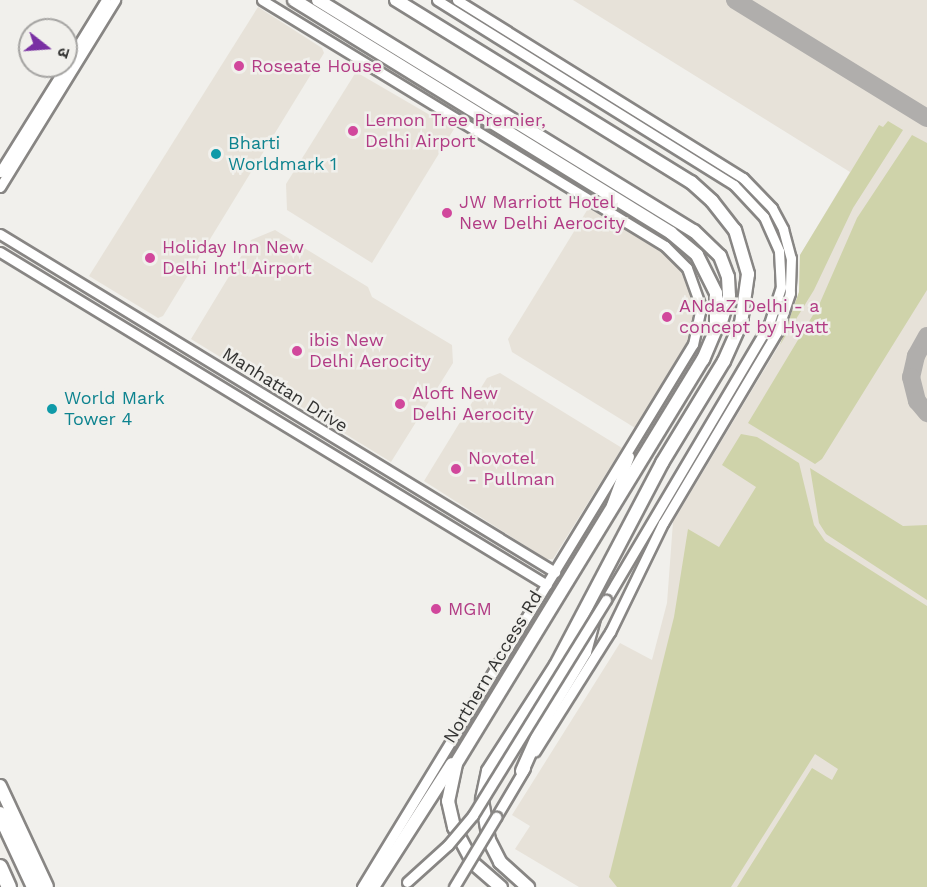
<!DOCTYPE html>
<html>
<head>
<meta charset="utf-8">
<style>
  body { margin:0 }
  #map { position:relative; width:927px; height:887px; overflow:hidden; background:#f1f0ec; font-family:"Work Sans","Noto Sans Devanagari",sans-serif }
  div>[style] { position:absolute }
  .built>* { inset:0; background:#e7e2d9 }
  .green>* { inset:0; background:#cfd3aa }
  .taxiway>* { height:18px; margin:-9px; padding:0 9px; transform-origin:9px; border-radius:9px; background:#b0aeac }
  .roads { filter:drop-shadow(2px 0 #888684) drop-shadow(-2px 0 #888684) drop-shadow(0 2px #888684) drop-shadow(0 -2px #888684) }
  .minor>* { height:9px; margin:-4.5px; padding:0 4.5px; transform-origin:4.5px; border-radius:4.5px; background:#fff }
  .major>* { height:12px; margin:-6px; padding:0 6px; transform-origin:6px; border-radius:6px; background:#fff }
  .highway>* { height:14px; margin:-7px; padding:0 7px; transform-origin:7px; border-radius:7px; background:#fff }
  .bridges { filter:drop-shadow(2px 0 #888684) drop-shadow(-2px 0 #888684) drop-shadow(0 2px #888684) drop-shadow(0 -2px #888684) }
  .minor-bridge>* { height:9px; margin:-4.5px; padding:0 4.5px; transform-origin:4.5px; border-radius:4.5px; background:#fff }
  .dots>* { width:16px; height:16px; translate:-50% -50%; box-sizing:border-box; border:3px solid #f1f0ec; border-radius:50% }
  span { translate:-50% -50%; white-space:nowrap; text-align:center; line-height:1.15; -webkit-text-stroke:5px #f1f0ec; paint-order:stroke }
  .hotel-label { font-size:18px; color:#b23c85 }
  .left { translate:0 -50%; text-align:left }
  .culture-label { font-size:18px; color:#0d838f }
  .street-label { font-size:18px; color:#333332 }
  .north { position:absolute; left:18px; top:18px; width:60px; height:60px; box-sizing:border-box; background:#f1f0ec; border:2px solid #a5a4a2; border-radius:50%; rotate:107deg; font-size:16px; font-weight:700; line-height:24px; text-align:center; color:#333332 }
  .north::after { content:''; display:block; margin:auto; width:21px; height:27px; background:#7930a3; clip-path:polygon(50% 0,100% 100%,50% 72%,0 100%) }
</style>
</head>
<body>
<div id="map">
  <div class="built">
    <i style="clip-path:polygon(573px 0,927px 0,927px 887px,579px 887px,515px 849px,530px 826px,512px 815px,620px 643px,652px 660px,667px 603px,673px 522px,787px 332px,799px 292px,800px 255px,850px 172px)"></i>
    <i style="clip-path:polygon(258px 7px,322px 48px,324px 53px,163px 316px,158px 318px,89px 276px)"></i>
    <i style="clip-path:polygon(356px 72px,454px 129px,372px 263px,287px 210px,286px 184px)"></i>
    <i style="clip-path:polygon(589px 207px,667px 254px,686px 273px,695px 298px,694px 337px,640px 431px,512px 352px,508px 339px)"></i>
    <i style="clip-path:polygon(275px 230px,368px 287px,372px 297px,452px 345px,453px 363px,391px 462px,191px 339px,251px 240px)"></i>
    <i style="clip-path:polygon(500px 373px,622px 448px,553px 559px,546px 559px,424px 481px,487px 378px)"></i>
  </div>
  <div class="green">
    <i style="clip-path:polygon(888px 121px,903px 130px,853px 208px,814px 290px,780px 345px,799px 292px,800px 255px,879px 125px,883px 127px)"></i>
    <i style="clip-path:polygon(912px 135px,927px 143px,927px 290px,822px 459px,815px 464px,748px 423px,819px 305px,857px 218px)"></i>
    <i style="clip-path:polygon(741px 434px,757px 437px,799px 463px,814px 525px,825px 541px,927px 606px,927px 887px,737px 887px,812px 768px,832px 780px,838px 769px,815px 754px,731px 887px,617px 887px,609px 877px,674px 617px,688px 529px,719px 547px,756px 487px,722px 465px)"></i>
    <i style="clip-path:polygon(810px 468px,903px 526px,927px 525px,927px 600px,826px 534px,819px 523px)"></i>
  </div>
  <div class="taxiway">
    <i style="left:735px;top:0;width:225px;rotate:31.6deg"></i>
    <i style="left:927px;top:336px;width:23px;rotate:119deg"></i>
    <i style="left:916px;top:356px;width:22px;rotate:103deg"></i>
    <i style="left:911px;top:377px;width:25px;rotate:76deg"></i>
    <i style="left:917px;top:401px;width:16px;rotate:50deg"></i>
  </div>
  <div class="roads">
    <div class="minor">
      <i style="left:262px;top:0;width:472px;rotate:31.4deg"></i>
      <i style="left:665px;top:246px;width:31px;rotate:45deg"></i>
      <i style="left:687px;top:268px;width:41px;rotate:70.3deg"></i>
      <i style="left:701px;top:307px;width:38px;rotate:102deg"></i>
      <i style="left:693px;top:344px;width:636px;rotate:121.37deg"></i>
      <i style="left:437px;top:0;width:350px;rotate:31.9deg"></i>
      <i style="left:734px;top:185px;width:44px;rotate:46.8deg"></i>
      <i style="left:764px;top:217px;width:37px;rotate:66deg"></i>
      <i style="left:779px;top:251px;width:36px;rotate:87deg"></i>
      <i style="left:781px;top:287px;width:39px;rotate:108deg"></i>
      <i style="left:769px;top:324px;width:321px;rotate:120.6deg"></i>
      <i style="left:457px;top:0;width:337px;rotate:31.9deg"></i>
      <i style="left:743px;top:178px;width:42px;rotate:46deg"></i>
      <i style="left:772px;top:208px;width:24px;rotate:62deg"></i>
      <i style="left:783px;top:229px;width:30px;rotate:75deg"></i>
      <i style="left:791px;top:258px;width:35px;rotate:92deg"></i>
      <i style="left:790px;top:293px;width:41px;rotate:108.4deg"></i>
      <i style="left:777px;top:332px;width:222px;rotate:120.8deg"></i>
      <i style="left:663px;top:523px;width:121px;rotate:115.9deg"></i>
      <i style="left:610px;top:632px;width:141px;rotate:122.2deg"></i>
      <i style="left:66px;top:65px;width:76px;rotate:-58.4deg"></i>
      <i style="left:0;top:172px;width:125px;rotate:-58.1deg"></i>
      <i style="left:0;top:187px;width:220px;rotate:-58.4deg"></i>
      <i style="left:0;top:234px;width:650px;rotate:31.34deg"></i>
      <i style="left:0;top:252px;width:640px;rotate:31.33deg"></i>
      <i style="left:611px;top:505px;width:52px;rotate:-69.8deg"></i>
      <i style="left:496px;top:817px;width:57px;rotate:-59.4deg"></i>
    </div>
    <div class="major">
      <i style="left:294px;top:0;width:443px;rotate:31.7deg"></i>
      <i style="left:671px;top:233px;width:34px;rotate:40deg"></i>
      <i style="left:697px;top:255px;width:42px;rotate:63.4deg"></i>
      <i style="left:716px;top:293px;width:36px;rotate:90deg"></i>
      <i style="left:716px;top:329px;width:33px;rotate:113deg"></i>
      <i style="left:703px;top:359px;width:474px;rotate:121.4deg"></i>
      <i style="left:456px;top:764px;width:38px;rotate:102deg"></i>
      <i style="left:448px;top:801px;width:27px;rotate:77deg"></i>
      <i style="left:454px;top:827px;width:41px;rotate:62.2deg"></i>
      <i style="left:473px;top:863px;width:37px;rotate:41deg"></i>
      <i style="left:318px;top:0;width:441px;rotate:31.6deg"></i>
      <i style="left:694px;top:231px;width:36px;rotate:44deg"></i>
      <i style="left:720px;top:256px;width:22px;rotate:69deg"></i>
      <i style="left:728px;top:277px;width:19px;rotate:87deg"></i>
      <i style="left:729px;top:296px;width:28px;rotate:107deg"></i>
      <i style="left:396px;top:0;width:347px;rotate:31.7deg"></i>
      <i style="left:691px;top:182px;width:28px;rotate:42deg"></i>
      <i style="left:712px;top:201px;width:37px;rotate:52deg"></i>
      <i style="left:735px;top:230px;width:46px;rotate:73.5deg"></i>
      <i style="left:748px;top:274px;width:49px;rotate:98.1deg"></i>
      <i style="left:741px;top:323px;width:42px;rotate:114.1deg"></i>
      <i style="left:724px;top:361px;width:119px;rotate:121.3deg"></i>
      <i style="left:662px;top:463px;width:228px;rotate:117.7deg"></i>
      <i style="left:556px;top:665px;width:126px;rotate:122.7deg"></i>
      <i style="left:488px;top:771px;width:30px;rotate:102deg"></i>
      <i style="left:482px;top:800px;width:41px;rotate:80.1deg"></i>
      <i style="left:489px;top:840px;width:25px;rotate:63deg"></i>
      <i style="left:500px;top:862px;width:38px;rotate:42deg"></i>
      <i style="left:522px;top:771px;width:59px;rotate:-66deg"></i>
      <i style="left:546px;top:717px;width:76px;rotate:-59deg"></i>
      <i style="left:585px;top:652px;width:35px;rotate:-75deg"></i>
      <i style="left:0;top:786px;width:111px;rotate:65deg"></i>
      <i style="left:373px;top:887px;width:146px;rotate:-57.3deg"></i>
    </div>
    <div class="highway">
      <i style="left:0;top:814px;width:81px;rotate:65deg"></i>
      <i style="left:0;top:867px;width:22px;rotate:66deg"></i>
    </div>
  </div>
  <div class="bridges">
    <div class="minor-bridge">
      <i style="left:407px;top:882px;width:55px;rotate:-42.1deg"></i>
      <i style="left:448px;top:845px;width:39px;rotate:-50deg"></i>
      <i style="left:473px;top:815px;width:253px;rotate:-58.3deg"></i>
      <i style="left:454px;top:887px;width:82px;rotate:-59deg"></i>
    </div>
  </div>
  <div class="dots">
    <i style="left:239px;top:66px;background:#d1479c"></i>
    <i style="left:353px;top:131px;background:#d1479c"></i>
    <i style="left:216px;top:154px;background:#0f9aa8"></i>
    <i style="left:447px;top:213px;background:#d1479c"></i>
    <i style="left:150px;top:258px;background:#d1479c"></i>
    <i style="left:667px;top:317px;background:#d1479c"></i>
    <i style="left:297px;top:351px;background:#d1479c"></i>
    <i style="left:400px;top:404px;background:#d1479c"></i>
    <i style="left:52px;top:409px;background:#0f9aa8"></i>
    <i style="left:456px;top:469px;background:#d1479c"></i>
    <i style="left:436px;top:609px;background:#d1479c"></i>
  </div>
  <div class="hotel-label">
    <span class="left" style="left:251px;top:66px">Roseate House</span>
    <span class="left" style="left:365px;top:131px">Lemon Tree Premier,<br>Delhi Airport</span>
    <span class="left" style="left:459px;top:213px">JW Marriott Hotel<br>New Delhi Aerocity</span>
    <span class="left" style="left:162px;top:258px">Holiday Inn New<br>Delhi Int'l Airport</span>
    <span class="left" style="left:679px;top:317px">ANdaZ Delhi - a<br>concept by Hyatt</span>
    <span class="left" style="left:309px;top:351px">ibis New<br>Delhi Aerocity</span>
    <span class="left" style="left:412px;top:404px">Aloft New<br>Delhi Aerocity</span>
    <span class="left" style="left:468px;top:469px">Novotel<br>- Pullman</span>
    <span class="left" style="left:448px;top:609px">MGM</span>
  </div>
  <div class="culture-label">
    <span class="left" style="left:228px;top:154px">Bharti<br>Worldmark 1</span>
    <span class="left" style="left:64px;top:409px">World Mark<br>Tower 4</span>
  </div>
  <div class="street-label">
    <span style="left:285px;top:390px;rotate:32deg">Manhattan Drive</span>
    <span style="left:493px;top:667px;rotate:-59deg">Northern Access Rd</span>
  </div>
  <div class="north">उ</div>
</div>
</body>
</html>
